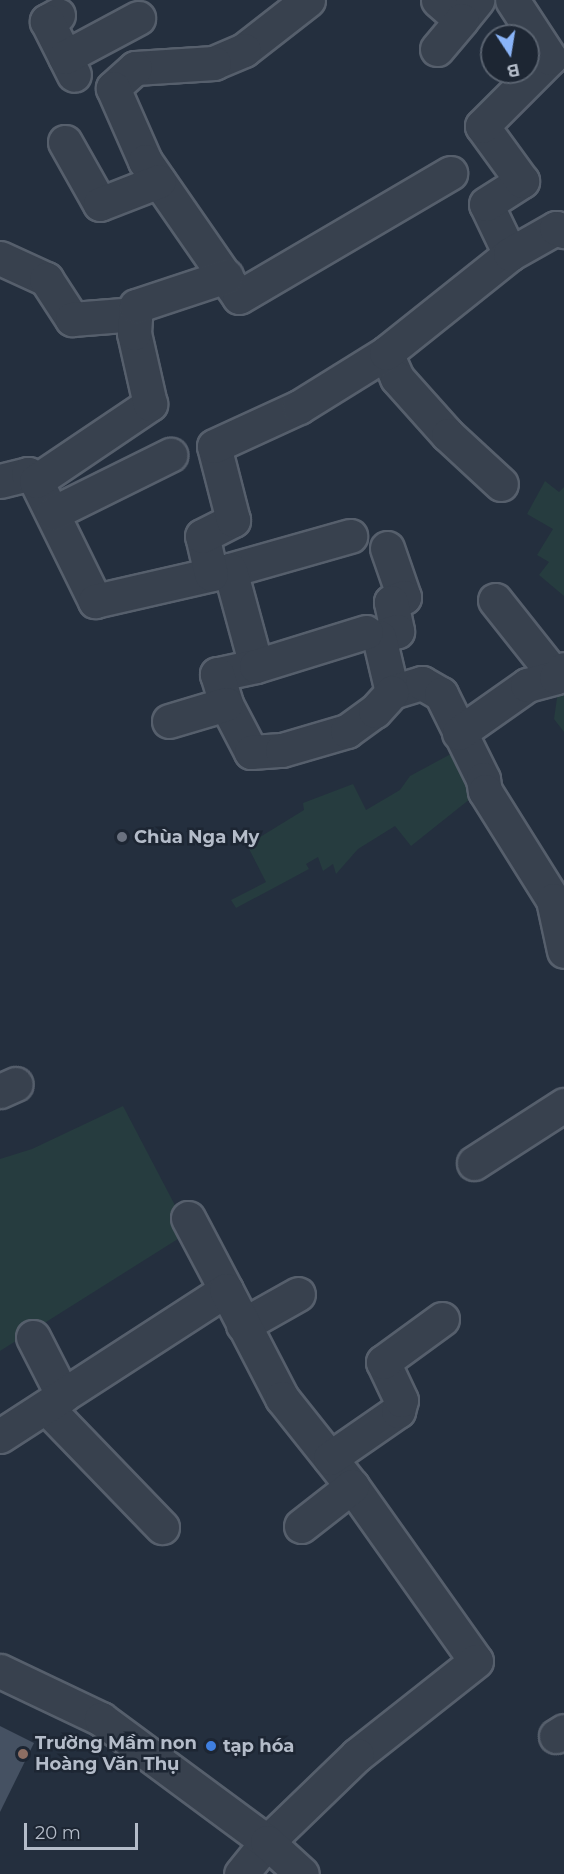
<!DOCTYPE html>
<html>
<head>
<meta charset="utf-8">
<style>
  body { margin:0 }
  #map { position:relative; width:564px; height:1874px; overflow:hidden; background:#242f3e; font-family:Montserrat,sans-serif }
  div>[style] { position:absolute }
  .green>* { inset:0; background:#263c3f }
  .building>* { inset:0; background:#455162 }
  .roads { filter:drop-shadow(2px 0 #565f6c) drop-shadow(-2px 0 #565f6c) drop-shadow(0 2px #565f6c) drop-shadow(0 -2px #565f6c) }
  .minor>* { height:33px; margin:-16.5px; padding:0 16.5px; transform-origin:16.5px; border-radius:16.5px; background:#38414e }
  .dots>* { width:16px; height:16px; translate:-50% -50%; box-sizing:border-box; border:3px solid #1d2633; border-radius:50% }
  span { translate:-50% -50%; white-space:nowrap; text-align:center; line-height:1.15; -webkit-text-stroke:5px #1d2633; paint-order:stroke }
  .poi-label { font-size:18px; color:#b4bcc9; font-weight:700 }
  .left { translate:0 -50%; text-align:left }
  .north { position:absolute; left:480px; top:24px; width:60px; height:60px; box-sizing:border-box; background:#1d2633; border:2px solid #59626f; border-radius:50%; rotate:168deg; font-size:16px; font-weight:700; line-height:24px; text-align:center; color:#b4bcc9 }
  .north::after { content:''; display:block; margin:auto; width:21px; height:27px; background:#8ab4f8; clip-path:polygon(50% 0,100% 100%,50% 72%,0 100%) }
  .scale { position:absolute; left:24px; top:1823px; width:114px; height:27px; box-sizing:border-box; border:3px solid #b4bcc9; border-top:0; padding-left:8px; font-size:18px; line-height:21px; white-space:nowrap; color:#b4bcc9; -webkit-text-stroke:4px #1d2633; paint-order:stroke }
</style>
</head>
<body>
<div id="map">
  <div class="green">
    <i style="clip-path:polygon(545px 481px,559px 492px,564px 487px,564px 596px,539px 575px,549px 562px,537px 555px,553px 529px,527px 514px)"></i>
    <i style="clip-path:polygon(564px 680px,564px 732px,554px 719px,559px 684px)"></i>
    <i style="clip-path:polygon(462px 748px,475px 795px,411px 846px,395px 826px,358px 849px,336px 874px,333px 864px,323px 871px,318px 857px,306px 864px,309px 869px,236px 908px,231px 900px,266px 882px,247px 845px,304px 810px,303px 803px,353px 784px,366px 810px,400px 790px,410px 776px)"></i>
    <i style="clip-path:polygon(123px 1106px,189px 1232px,0 1351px,0 1159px,32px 1149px)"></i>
  </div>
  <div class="building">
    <i style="clip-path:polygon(0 1726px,34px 1743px,0 1812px)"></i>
  </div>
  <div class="roads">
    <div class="minor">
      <i style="left:308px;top:0;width:81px;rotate:142deg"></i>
      <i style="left:244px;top:50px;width:33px;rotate:157deg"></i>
      <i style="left:214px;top:63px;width:79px;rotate:176.4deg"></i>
      <i style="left:135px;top:68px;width:30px;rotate:138deg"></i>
      <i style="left:113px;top:88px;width:80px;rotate:66.3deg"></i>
      <i style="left:145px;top:161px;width:165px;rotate:55.3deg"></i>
      <i style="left:239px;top:297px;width:245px;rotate:-30.4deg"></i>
      <i style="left:438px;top:0;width:30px;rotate:41deg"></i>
      <i style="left:461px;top:20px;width:26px;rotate:-51deg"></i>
      <i style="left:58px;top:15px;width:13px;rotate:151deg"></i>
      <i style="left:47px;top:21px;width:60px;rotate:63.4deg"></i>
      <i style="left:437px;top:49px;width:38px;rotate:-50deg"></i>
      <i style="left:65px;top:57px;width:83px;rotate:-28.1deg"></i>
      <i style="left:65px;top:142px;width:71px;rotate:60.6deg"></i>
      <i style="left:100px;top:204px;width:63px;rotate:-21.3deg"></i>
      <i style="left:510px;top:254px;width:55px;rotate:-115.6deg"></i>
      <i style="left:486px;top:204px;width:43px;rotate:-32.6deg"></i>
      <i style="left:522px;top:181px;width:68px;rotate:-126deg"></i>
      <i style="left:482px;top:126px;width:96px;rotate:-45deg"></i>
      <i style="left:550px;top:58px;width:69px;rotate:-123.2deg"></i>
      <i style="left:0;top:258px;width:51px;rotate:24.5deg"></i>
      <i style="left:46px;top:279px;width:48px;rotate:57deg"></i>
      <i style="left:72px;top:319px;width:64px;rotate:-4.5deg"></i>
      <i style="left:386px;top:353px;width:27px;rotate:66deg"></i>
      <i style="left:397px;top:378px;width:76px;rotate:48.2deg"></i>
      <i style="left:448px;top:435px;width:72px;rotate:42.8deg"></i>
      <i style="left:0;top:481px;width:29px;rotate:-14deg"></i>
      <i style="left:28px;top:474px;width:11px;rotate:41deg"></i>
      <i style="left:36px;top:481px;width:134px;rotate:63.8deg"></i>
      <i style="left:95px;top:601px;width:139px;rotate:-12.9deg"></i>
      <i style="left:230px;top:570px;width:125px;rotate:-15.8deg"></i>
      <i style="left:36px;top:481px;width:138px;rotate:-34deg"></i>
      <i style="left:150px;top:404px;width:73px;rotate:-102.7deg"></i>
      <i style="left:134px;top:333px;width:27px;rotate:-86deg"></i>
      <i style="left:136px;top:306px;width:95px;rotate:-18.4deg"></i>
      <i style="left:53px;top:513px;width:131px;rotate:-26.4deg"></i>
      <i style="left:387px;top:548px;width:52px;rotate:70.9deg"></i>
      <i style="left:404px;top:597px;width:14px;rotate:159deg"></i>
      <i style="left:391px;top:602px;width:30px;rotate:78deg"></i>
      <i style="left:397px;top:631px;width:19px;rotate:162deg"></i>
      <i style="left:379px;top:637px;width:57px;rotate:76.7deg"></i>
      <i style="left:392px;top:692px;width:31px;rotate:-17deg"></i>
      <i style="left:422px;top:683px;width:22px;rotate:30deg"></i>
      <i style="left:441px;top:694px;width:95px;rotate:63.7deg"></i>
      <i style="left:483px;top:779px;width:12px;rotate:81deg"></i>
      <i style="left:485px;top:791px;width:128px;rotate:58deg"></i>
      <i style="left:553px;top:900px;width:52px;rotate:77.8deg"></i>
      <i style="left:230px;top:570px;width:99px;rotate:74.8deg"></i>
      <i style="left:256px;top:666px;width:40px;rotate:168deg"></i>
      <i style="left:217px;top:674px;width:31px;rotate:73deg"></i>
      <i style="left:226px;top:704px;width:54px;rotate:62.5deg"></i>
      <i style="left:251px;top:752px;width:31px;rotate:-4deg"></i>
      <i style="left:282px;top:750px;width:68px;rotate:-16.3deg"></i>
      <i style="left:347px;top:731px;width:34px;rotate:-36deg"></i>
      <i style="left:375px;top:711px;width:25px;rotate:-48deg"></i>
      <i style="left:211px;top:574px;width:39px;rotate:-103deg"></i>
      <i style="left:202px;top:536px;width:35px;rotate:-27deg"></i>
      <i style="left:233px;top:520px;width:76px;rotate:-104.4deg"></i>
      <i style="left:214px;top:446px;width:94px;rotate:-24.6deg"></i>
      <i style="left:299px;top:407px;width:102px;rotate:-31.8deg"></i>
      <i style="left:386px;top:353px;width:159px;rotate:-38.6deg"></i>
      <i style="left:510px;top:254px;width:53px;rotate:-29.5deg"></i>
      <i style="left:556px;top:228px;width:9px;rotate:21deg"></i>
      <i style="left:495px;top:600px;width:98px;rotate:51.6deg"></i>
      <i style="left:256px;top:666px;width:115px;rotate:-17.2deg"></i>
      <i style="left:169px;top:721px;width:59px;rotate:-16.6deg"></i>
      <i style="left:459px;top:733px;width:83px;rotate:-35.2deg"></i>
      <i style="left:527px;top:685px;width:30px;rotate:-15deg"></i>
      <i style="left:556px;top:677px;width:11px;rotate:-45deg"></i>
      <i style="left:0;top:1091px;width:17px;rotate:-24deg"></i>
      <i style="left:474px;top:1163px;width:107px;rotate:-32.8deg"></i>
      <i style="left:188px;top:1218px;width:81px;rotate:62.2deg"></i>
      <i style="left:243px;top:1325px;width:63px;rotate:-29.4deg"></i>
      <i style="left:33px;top:1337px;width:66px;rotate:63deg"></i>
      <i style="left:46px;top:1407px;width:167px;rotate:46deg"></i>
      <i style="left:0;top:1436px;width:269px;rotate:-32.9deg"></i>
      <i style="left:226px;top:1290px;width:122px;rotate:62.6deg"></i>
      <i style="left:282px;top:1398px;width:112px;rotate:51.5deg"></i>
      <i style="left:352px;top:1486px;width:214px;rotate:54.7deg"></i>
      <i style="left:476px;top:1661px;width:152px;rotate:141.7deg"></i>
      <i style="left:357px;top:1755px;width:125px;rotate:136deg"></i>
      <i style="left:267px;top:1842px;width:41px;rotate:129.1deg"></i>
      <i style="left:330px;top:1458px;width:83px;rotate:-34.7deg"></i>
      <i style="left:398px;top:1411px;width:11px;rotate:-75deg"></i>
      <i style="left:401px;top:1400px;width:42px;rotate:-115.3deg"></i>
      <i style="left:383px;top:1362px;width:73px;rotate:-36.1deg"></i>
      <i style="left:301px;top:1526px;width:65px;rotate:-38.1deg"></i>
      <i style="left:0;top:1671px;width:112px;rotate:25.4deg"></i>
      <i style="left:101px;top:1719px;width:207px;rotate:36.5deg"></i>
      <i style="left:267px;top:1842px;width:47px;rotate:42.4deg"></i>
      <i style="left:556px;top:1736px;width:9px;rotate:-32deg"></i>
    </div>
  </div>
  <div class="dots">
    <i style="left:122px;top:837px;background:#6b7280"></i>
    <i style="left:211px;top:1746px;background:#3f7fe0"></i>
    <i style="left:23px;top:1754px;background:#8d6e63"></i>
  </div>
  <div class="poi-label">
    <span class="left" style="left:134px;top:837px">Chùa Nga My</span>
    <span class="left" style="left:35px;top:1754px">Trường Mầm non<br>Hoàng Văn Thụ</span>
    <span class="left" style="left:223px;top:1746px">tạp hóa</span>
  </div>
  <div class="north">B</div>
  <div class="scale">20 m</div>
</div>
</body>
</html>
